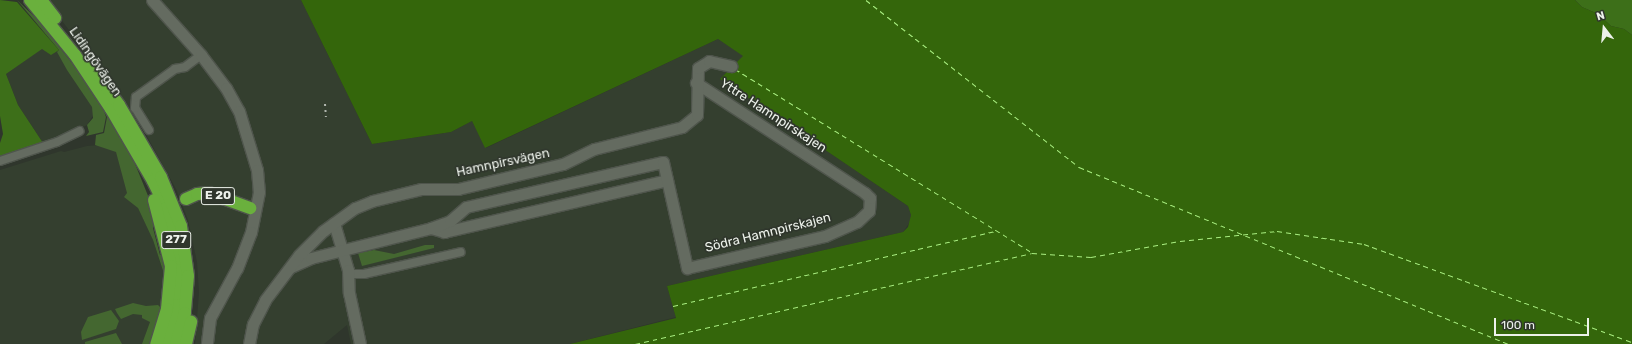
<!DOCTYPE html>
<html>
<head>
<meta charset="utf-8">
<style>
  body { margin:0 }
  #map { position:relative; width:1632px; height:344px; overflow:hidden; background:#2f362c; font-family:Rubik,sans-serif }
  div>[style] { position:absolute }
  .built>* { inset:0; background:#343f2f }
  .green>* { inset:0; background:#446730 }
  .forest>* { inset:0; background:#3d6f19 }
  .water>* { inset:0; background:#34660b }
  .ferry>* { height:1px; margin-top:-0.5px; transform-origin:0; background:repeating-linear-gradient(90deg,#a9ef81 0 5px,transparent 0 9px) }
  .roads { filter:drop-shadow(1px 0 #4f554c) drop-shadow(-1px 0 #4f554c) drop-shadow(0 1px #4f554c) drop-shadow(0 -1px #4f554c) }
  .street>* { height:8px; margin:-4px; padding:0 4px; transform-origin:4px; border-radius:4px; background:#646b60 }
  .secondary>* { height:11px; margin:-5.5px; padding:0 5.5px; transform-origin:5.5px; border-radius:5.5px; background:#646b60 }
  .highway>* { height:12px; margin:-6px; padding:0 6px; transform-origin:6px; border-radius:6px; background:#6ab03d }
  .rail>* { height:2px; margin-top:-1px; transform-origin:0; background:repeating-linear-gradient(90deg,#b0b6ae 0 2px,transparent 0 6px) }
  span { translate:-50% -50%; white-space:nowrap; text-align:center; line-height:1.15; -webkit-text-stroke:3.5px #2f362c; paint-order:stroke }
  .shield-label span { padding:1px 3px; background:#2f362c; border:1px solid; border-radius:3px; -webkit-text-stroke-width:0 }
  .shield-label { font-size:12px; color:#edf2eb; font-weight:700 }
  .street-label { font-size:13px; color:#edf2eb }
  .north { position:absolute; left:1584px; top:8px; width:40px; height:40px; -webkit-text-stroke:3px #2f362c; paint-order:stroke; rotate:344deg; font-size:11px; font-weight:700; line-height:16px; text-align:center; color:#edf2eb }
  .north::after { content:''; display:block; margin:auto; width:14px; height:18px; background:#edf2eb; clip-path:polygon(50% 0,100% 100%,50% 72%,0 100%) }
  .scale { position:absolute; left:1494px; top:318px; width:95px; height:18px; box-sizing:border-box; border:2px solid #edf2eb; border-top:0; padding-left:5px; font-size:12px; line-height:14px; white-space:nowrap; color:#edf2eb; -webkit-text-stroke:3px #2f362c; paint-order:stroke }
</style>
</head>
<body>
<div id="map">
  <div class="built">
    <i style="clip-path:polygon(46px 0,301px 0,372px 144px,451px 132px,472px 121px,486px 148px,718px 39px,744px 56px,720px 79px,908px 206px,911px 215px,910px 222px,903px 232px,667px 286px,676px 317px,570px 344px,351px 344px,347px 325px,324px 344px,195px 344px,199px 292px,197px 262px,188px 220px,176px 189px,138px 120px)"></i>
    <i style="clip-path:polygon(42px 48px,59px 50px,100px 105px,87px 125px,69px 135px,43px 143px,18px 105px,6px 74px)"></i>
    <i style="clip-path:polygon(114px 144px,133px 201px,138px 208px,152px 237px,165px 277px,162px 308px,149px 344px,0 344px,0 170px,61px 151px,64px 152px,87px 146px)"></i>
  </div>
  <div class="green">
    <i style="clip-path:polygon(17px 0,38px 20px,87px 82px,129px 149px,153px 208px,153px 228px,160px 255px,164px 255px,165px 277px,153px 240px,138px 208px,124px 197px,127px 193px,116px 152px,95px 145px,96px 135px,104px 133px,107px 117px,104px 111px,106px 117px,103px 132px,86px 136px,89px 132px,87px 125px,93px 118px,92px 107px,67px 70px,57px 52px,59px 50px)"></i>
    <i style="clip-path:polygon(425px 245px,434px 245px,434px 248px,362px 266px,358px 253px,374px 250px,394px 254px)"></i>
    <i style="clip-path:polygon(133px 303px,146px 306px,158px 305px,162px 309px,149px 344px,142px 344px,150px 322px,142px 318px,142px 315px,133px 314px,121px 319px,117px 313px,115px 309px)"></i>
    <i style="clip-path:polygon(111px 310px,119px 321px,116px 329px,82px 340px,81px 332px,88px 317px)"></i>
    <i style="clip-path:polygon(116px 333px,122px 344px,85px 344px,85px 342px)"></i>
  </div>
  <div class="forest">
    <i style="clip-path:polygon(0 0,17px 2px,59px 50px,51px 55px,42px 49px,6px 74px,18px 105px,43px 143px,0 158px,0 143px,3px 134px,0 116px)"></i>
    <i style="clip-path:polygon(1575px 0,1632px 0,1632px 35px,1624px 29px,1611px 26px,1598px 14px,1582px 7px)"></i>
  </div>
  <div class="water">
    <i style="clip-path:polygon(301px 0,1575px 0,1582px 7px,1598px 14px,1611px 26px,1624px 29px,1632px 35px,1632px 344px,570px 344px,676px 318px,667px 286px,903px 232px,908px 227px,911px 215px,908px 206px,720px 79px,743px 56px,718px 39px,485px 148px,472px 121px,451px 132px,372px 144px)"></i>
  </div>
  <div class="ferry">
    <i style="left:866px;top:0;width:271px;rotate:38.1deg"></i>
    <i style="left:1079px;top:167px;width:465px;rotate:22.4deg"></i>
    <i style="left:735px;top:69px;width:348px;rotate:31.7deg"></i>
    <i style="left:673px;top:306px;width:332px;rotate:-13.1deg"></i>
    <i style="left:635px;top:344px;width:407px;rotate:-12.9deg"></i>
    <i style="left:1032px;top:253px;width:59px;rotate:3.9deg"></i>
    <i style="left:1091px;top:257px;width:90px;rotate:-10.2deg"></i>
    <i style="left:1180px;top:241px;width:98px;rotate:-5.9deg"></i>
    <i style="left:1277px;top:231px;width:88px;rotate:8.5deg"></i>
    <i style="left:1364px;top:244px;width:285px;rotate:20.1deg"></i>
  </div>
  <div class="roads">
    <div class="street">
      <i style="left:149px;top:130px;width:26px;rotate:-122deg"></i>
      <i style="left:135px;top:108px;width:11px;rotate:-85deg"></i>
      <i style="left:136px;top:97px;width:48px;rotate:-35.7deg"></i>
      <i style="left:175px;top:69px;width:10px;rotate:-11deg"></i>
      <i style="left:185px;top:67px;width:20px;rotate:-37deg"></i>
      <i style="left:0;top:161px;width:60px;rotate:-18.4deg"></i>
      <i style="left:57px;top:142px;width:25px;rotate:-26deg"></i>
      <i style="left:348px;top:270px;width:6px;rotate:45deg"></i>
      <i style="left:352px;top:274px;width:12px"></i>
      <i style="left:364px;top:274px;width:99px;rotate:-12.8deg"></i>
    </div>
    <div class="secondary">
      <i style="left:152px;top:0;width:74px;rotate:48.3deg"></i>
      <i style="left:201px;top:55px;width:41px;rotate:52.9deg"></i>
      <i style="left:226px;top:88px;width:26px;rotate:61deg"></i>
      <i style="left:239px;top:111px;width:62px;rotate:73deg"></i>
      <i style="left:257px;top:170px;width:22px;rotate:85deg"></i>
      <i style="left:259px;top:192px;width:41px;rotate:101.3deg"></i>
      <i style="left:251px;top:232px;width:39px;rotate:111deg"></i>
      <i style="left:237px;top:268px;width:57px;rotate:118.4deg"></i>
      <i style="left:210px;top:318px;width:26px;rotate:97deg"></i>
      <i style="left:334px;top:223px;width:49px;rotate:73.4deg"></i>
      <i style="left:348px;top:270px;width:23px;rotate:88deg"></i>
      <i style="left:349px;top:293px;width:52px;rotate:77.8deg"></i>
      <i style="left:431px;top:228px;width:14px;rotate:17deg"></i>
      <i style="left:444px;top:232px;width:229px;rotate:-13.1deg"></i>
      <i style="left:291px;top:267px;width:22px;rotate:-24deg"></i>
      <i style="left:311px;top:258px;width:124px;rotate:-14deg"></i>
      <i style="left:431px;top:228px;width:20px;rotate:-20deg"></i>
      <i style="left:450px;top:221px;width:21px;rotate:-41deg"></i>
      <i style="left:466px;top:207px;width:202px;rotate:-12.9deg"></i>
      <i style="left:663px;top:162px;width:109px;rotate:77.2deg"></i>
      <i style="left:687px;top:268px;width:142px;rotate:-13.1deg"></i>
      <i style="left:825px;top:236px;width:35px;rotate:-24deg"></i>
      <i style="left:857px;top:222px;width:16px;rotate:-43deg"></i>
      <i style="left:869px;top:211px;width:13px;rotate:-86deg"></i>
      <i style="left:870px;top:198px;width:7px;rotate:-135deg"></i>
      <i style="left:865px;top:193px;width:202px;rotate:-146.9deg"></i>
      <i style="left:249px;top:344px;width:20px;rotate:-79deg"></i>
      <i style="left:253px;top:324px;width:27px;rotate:-63deg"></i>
      <i style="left:265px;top:300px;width:56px;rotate:-52.9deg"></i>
      <i style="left:299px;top:255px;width:34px;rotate:-45deg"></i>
      <i style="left:323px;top:231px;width:39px;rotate:-36deg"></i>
      <i style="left:355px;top:208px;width:18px;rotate:-22deg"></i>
      <i style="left:372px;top:201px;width:50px;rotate:-13.8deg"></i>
      <i style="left:421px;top:189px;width:37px"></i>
      <i style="left:458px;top:189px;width:108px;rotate:-13.4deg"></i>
      <i style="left:563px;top:164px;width:34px;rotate:-26deg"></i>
      <i style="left:594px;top:149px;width:91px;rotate:-14deg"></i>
      <i style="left:682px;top:127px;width:19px;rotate:-39deg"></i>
      <i style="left:697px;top:115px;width:47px;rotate:-88.8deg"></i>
      <i style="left:698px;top:68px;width:13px;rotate:-32deg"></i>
      <i style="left:709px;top:61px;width:23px;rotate:13deg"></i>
    </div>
    <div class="highway">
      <i style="left:30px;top:0;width:71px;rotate:50.7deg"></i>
      <i style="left:75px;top:55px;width:65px;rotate:56.3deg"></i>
      <i style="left:111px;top:109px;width:83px;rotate:59.7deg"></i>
      <i style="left:153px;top:181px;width:30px;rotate:64deg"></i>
      <i style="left:166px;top:208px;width:37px;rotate:74deg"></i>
      <i style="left:176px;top:244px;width:26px;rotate:83deg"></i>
      <i style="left:179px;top:270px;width:35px;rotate:93deg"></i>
      <i style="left:177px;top:305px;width:40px;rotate:104.4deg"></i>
      <i style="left:41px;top:0;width:23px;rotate:52deg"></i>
      <i style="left:88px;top:61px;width:54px;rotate:54.8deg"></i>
      <i style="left:119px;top:105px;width:83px;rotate:59.7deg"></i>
      <i style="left:161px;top:177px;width:53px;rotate:67.8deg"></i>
      <i style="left:181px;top:226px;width:50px;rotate:82deg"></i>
      <i style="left:188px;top:276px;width:37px;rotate:95deg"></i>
      <i style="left:185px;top:313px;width:32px;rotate:106deg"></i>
      <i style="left:186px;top:199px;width:12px;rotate:-24deg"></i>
      <i style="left:197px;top:194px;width:12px;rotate:-5deg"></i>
      <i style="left:209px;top:193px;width:44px;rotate:20.1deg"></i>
      <i style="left:154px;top:200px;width:68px;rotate:75.6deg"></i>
      <i style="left:171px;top:266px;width:43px;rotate:95.3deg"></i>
      <i style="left:167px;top:309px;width:37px;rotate:107deg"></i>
      <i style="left:186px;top:344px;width:23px;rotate:-77deg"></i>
    </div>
  </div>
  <div class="rail">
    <i style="left:325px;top:104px;width:13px;rotate:86deg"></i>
  </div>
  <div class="shield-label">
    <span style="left:218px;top:196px">E 20</span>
    <span style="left:176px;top:240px">277</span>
  </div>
  <div class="street-label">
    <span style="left:95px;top:62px;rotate:55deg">Lidingövägen</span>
    <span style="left:773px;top:116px;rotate:33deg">Yttre Hamnpirskajen</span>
    <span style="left:503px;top:163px;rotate:-12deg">Hamnpirsvägen</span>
    <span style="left:768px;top:233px;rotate:-14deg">Södra Hamnpirskajen</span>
  </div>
  <div class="north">N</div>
  <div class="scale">100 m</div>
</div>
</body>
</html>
